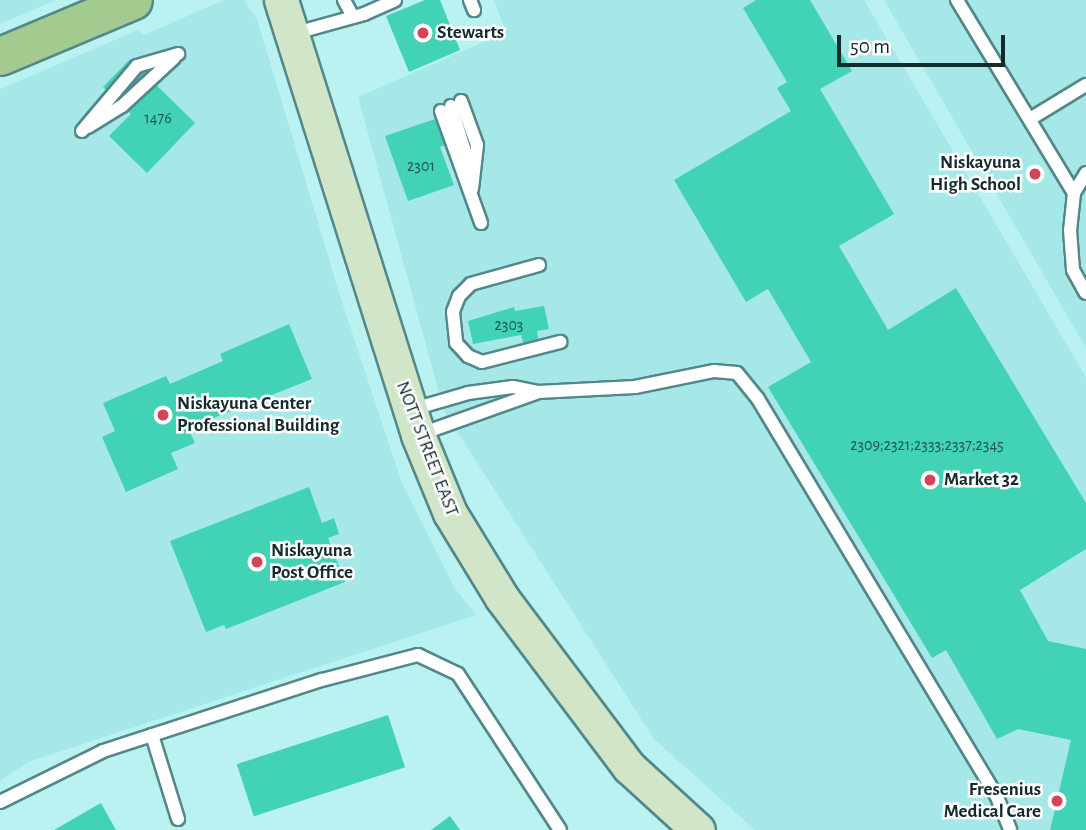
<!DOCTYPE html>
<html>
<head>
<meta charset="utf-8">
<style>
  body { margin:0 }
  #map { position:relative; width:1086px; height:830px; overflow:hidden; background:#baf2f2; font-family:"Alegreya Sans",sans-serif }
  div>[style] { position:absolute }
  .built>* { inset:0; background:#a6e8e8 }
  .building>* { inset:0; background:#42d2b6; transform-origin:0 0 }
  .roads { filter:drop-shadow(2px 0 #538788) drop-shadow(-2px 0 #538788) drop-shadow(0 2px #538788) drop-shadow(0 -2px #538788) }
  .lane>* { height:12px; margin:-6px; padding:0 6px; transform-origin:6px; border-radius:6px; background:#fff }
  .secondary>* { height:33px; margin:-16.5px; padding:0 16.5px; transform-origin:16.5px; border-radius:16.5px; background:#d1e5c8 }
  .primary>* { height:37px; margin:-18.5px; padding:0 18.5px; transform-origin:18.5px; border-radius:18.5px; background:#a3cb90 }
  .dots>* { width:19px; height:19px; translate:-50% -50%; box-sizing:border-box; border:4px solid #fff; border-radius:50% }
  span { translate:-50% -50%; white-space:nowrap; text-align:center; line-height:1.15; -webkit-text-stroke:5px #fff; paint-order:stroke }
  .number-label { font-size:16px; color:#20554e }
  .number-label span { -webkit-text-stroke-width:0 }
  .poi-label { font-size:19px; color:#152b2b; font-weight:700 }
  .left { translate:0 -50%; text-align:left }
  .right { translate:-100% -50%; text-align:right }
  .street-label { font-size:19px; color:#152b2b }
  .scale { position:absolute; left:837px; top:35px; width:168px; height:32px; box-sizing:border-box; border:4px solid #152b2b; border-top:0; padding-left:9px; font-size:21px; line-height:24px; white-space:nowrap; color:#152b2b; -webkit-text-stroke:5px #fff; paint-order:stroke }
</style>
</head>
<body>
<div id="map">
  <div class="built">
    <i style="clip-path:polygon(0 0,56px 0,0 24px)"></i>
    <i style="clip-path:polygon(224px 0,244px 0,257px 19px,341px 299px,402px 483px,454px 587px,476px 615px,28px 762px,0 781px,0 89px,138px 30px,144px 35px)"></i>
    <i style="clip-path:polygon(494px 0,864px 0,1086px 377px,1086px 830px,755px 830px,654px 739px,444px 411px,358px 97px,506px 32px)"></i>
    <i style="clip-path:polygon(884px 0,1086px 0,1086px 348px)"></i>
  </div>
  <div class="building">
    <i style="clip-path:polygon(425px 0,440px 0,460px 50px,409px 72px,386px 16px)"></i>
    <i style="clip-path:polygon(756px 0,810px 0,852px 71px,820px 89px,894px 214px,839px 246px,888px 330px,956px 288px,1086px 503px,1086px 549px,1020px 590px,1048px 641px,1086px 649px,1086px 830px,1050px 830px,1071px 740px,1018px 729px,997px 739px,946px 650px,932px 658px,768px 387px,811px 362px,768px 289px,746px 302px,674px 180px,791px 111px,777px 88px,787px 82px,743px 8px)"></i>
    <i style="clip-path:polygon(130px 59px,195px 123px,147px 173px,109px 136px,131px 114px,103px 87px)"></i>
    <i style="clip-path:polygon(468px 114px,475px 135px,440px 147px,454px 185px,408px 201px,385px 136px,438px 118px)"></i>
    <i style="clip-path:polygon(544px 306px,549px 329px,537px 331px,539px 343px,524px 346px,521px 335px,473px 344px,468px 321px,514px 307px,515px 311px)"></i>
    <i style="clip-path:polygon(289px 324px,312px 379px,188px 428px,195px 443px,171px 453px,178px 469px,126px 492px,102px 437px,115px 431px,103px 403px,166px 376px,170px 384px,223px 361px,220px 354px)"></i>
    <i style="clip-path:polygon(309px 487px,322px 523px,334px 518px,339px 534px,328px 538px,345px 582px,226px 629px,224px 625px,206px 632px,170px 541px)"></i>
    <i style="left:388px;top:715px;width:55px;height:159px;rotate:72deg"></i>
    <i style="clip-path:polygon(101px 803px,116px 830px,54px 830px)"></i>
    <i style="clip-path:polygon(450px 816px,460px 830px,431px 830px)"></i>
  </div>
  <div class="roads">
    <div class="lane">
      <i style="left:344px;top:0;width:19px;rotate:62deg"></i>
      <i style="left:470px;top:0;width:11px;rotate:68deg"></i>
      <i style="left:957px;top:0;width:226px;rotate:58.8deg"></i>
      <i style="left:292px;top:34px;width:75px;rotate:-15.5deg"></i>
      <i style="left:364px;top:14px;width:34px;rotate:-24deg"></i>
      <i style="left:461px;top:101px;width:47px;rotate:70deg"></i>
      <i style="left:477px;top:145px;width:44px;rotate:96.5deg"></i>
      <i style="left:451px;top:106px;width:62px;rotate:73deg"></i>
      <i style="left:441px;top:111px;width:119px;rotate:70.3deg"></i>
      <i style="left:1030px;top:119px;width:66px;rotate:-31.3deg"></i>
      <i style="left:88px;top:127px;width:40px;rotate:-32deg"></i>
      <i style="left:122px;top:106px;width:71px;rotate:-42.7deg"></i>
      <i style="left:82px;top:131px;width:85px;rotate:-49.8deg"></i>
      <i style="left:137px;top:66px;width:43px;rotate:-16.3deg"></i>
      <i style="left:1086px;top:173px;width:23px;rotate:121deg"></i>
      <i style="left:1074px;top:193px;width:37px;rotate:96deg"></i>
      <i style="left:1070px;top:230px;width:40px;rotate:85.7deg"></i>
      <i style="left:1073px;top:270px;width:26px;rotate:61deg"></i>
      <i style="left:539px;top:265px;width:71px;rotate:164.4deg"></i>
      <i style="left:471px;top:284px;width:17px;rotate:135deg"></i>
      <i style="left:459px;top:296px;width:17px;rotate:111deg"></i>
      <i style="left:453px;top:312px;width:31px;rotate:84deg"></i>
      <i style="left:456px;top:343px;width:18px;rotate:47deg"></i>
      <i style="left:468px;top:356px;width:15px;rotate:23deg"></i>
      <i style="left:482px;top:362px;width:81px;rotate:-14.4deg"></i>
      <i style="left:410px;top:410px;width:60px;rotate:-16.3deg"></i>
      <i style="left:468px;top:393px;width:45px;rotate:-7.6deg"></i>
      <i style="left:513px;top:387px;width:25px;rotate:11deg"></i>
      <i style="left:538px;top:392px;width:97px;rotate:-3deg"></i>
      <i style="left:635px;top:387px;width:81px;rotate:-11.4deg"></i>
      <i style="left:714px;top:371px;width:23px;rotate:5deg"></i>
      <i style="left:737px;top:373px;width:33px;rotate:51deg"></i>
      <i style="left:758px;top:399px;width:464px;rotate:59deg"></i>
      <i style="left:997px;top:797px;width:35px;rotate:68deg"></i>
      <i style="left:418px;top:435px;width:125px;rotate:-19.6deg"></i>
      <i style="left:152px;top:735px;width:88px;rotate:72.8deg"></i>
      <i style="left:0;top:802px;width:115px;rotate:-26.3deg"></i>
      <i style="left:103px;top:751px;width:230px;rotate:-18deg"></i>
      <i style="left:322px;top:680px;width:99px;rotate:-14.6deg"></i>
      <i style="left:418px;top:655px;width:44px;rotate:25.4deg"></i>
      <i style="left:458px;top:674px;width:186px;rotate:56.8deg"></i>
    </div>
    <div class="secondary">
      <i style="left:281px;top:0;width:456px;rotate:72.5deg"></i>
      <i style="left:418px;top:435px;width:84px;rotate:67.7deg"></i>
      <i style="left:450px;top:513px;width:100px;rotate:58.5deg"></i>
      <i style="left:502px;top:598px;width:211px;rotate:53.1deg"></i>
      <i style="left:629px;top:767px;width:93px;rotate:42.4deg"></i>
    </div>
    <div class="primary">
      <i style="left:0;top:56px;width:144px;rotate:-22.8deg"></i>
    </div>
  </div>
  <div class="dots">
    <i style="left:423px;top:33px;background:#d44457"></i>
    <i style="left:1035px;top:174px;background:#d44457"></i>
    <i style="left:163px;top:415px;background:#d44457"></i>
    <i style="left:930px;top:480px;background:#d44457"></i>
    <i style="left:257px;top:562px;background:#d44457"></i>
    <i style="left:1057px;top:801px;background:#d44457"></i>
  </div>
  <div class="number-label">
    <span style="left:158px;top:118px">1476</span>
    <span style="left:421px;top:166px">2301</span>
    <span style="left:509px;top:325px">2303</span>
    <span style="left:927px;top:445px">2309;2321;2333;2337;2345</span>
  </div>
  <div class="poi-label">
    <span class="left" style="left:437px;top:33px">Stewarts</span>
    <span class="right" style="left:1021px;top:174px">Niskayuna<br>High School</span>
    <span class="left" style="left:177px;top:415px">Niskayuna Center<br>Professional Building</span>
    <span class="left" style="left:944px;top:480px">Market 32</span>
    <span class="left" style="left:271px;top:562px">Niskayuna<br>Post Office</span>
    <span class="right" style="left:1041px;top:801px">Fresenius<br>Medical Care</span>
  </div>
  <div class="street-label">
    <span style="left:427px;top:449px;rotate:69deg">NOTT STREET EAST</span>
  </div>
  <div class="scale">50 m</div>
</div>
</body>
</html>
